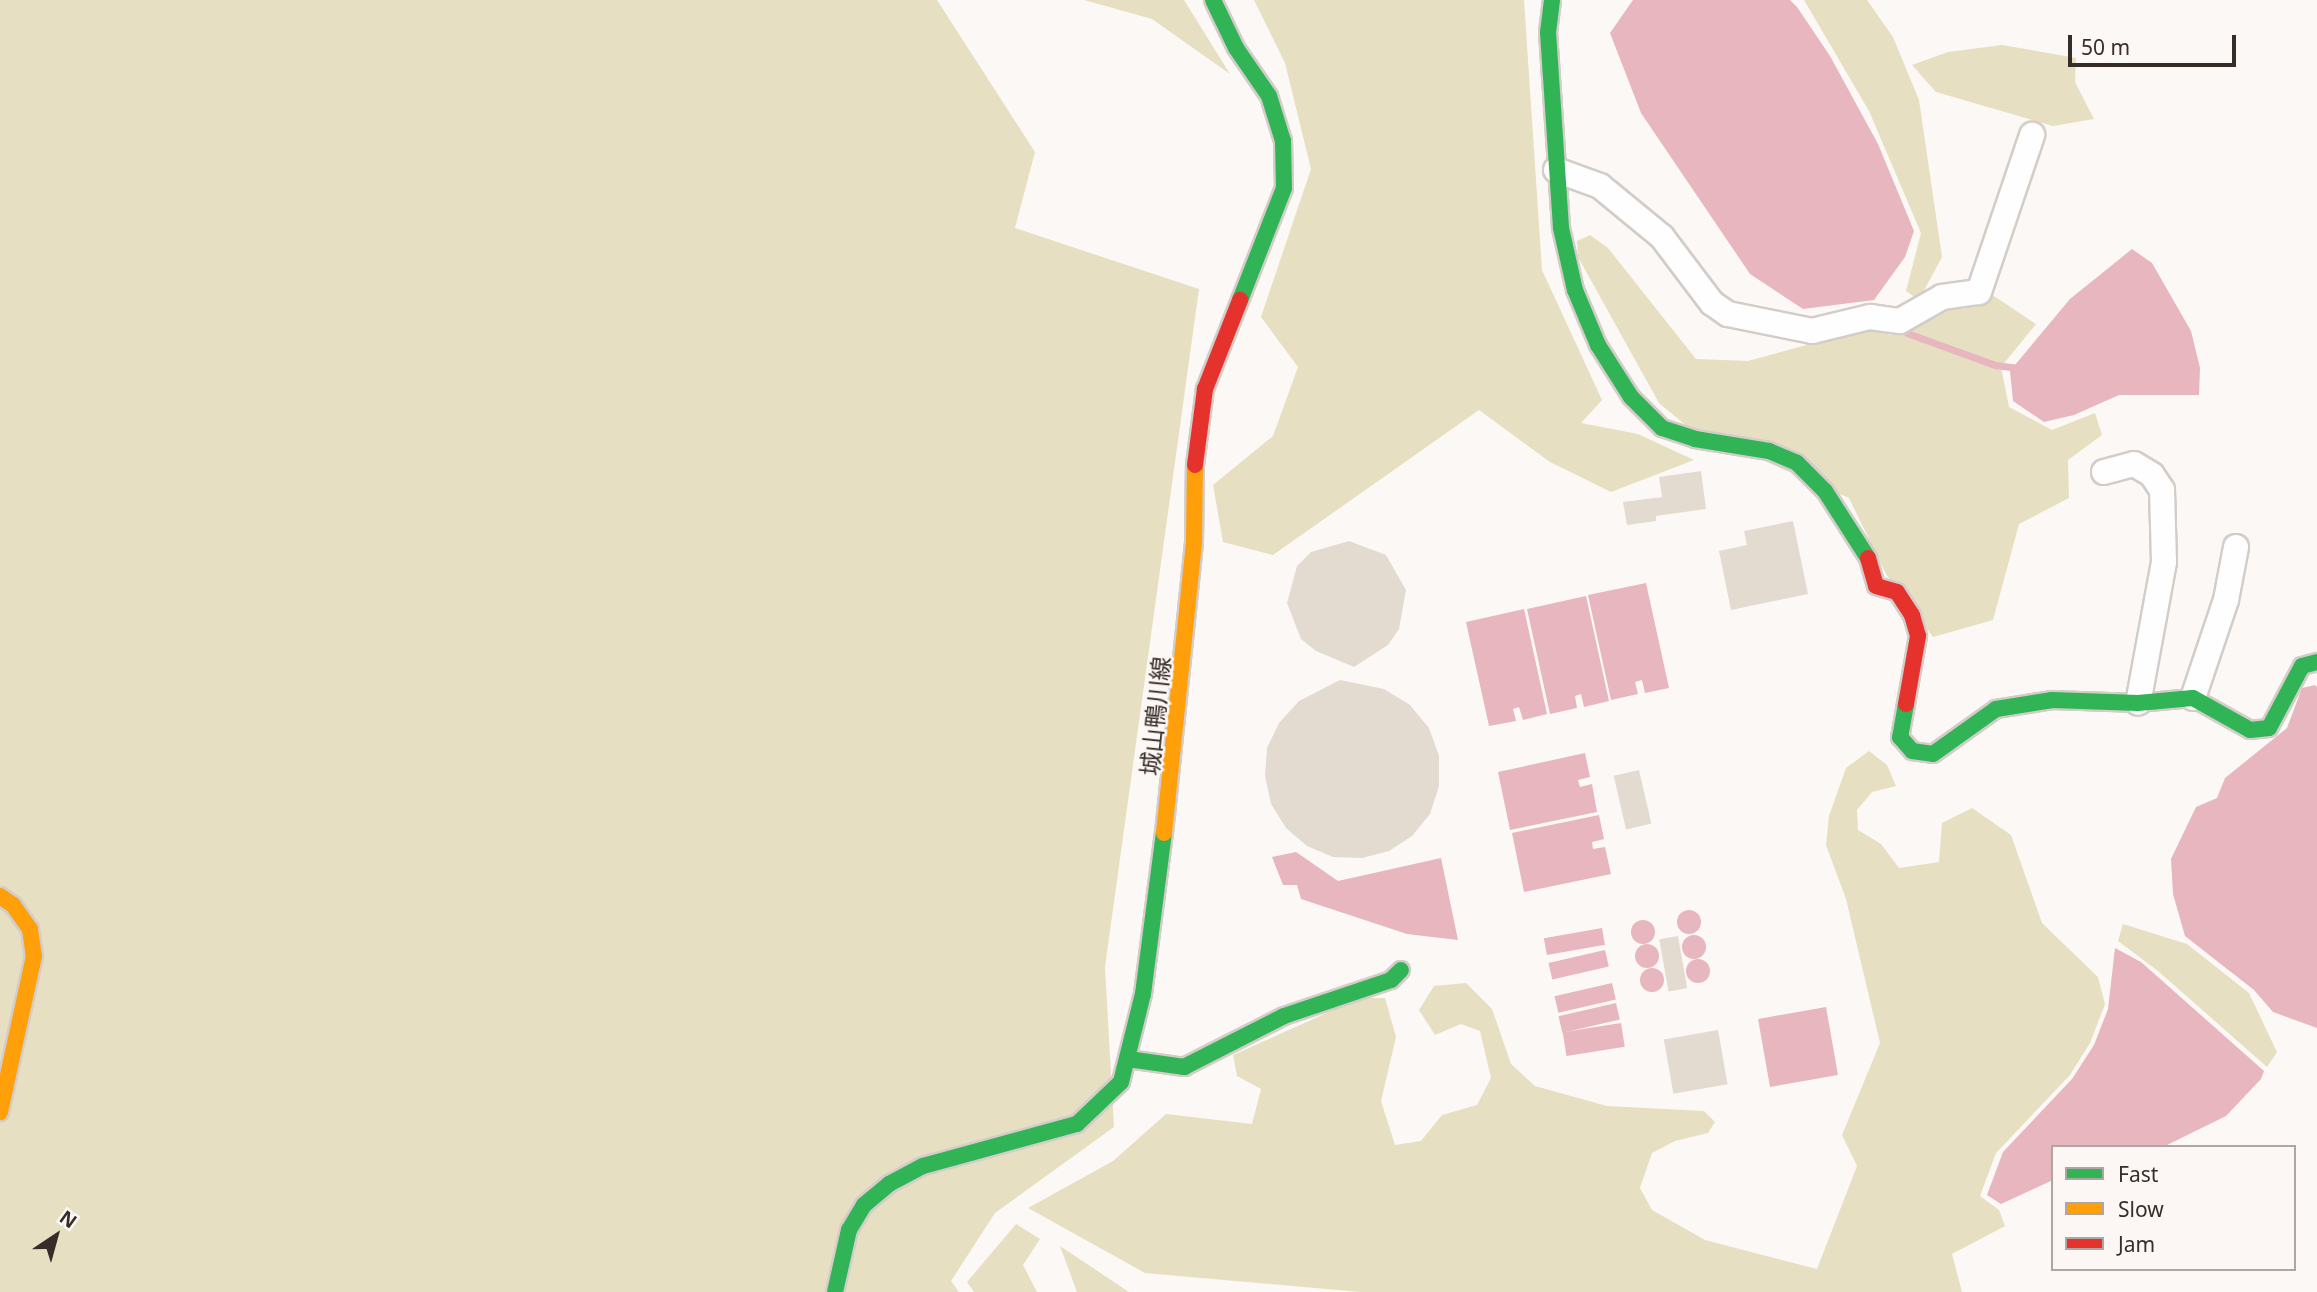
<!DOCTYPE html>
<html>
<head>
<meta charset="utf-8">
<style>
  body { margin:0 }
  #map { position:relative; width:2317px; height:1292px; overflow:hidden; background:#fbf8f6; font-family:"Noto Sans","Noto Sans JP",sans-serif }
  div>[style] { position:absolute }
  .green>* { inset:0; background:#e7dfc2 }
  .water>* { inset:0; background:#e7b6bf; transform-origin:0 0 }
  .round { border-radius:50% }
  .stream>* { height:7px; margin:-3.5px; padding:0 3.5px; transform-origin:3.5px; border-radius:3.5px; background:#e7b6bf }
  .building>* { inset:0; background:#e4dbd0; transform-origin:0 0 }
  .roads { filter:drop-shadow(2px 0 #d3cdc9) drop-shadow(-2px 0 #d3cdc9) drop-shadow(0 2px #d3cdc9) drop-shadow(0 -2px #d3cdc9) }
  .street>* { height:24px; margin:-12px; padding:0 12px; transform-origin:12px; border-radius:12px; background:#fefefe }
  .fast>* { height:16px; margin:-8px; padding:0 8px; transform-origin:8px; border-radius:8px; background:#30b455 }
  .slow>* { height:16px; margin:-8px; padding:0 8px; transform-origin:8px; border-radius:8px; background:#ff9f0a }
  .jam>* { height:16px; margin:-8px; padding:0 8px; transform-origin:8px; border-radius:8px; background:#e5322d }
  span { translate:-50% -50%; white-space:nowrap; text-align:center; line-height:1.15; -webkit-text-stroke:5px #fcf7f5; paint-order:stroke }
  .street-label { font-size:24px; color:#362d28 }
  .legend { position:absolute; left:2051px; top:1145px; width:245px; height:126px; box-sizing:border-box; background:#fcf7f5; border:2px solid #ada6a3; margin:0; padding:9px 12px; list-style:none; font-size:21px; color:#362d28 }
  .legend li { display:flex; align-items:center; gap:14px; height:35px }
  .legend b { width:35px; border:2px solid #ada6a3 }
  .north { position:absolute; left:21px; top:1201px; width:70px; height:70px; -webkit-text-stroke:5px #fcf7f5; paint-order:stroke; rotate:36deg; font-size:19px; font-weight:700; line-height:28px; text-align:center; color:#362d28 }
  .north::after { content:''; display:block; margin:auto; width:24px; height:32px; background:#362d28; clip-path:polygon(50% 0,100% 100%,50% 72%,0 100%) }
  .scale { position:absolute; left:2068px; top:35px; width:168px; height:32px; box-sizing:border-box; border:4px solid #362d28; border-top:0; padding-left:9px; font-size:21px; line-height:24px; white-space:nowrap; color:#362d28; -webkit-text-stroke:5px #fcf7f5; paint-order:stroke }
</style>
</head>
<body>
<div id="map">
  <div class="green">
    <i style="clip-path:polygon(0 0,937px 0,1035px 152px,1015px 228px,1199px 289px,1105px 967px,1114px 1127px,995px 1213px,951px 1281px,959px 1292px,0 1292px)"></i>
    <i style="clip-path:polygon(1084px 0,1184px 0,1230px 74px,1152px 19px)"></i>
    <i style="clip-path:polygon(1254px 0,1524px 0,1542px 270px,1602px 400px,1581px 423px,1638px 434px,1694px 460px,1611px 492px,1550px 462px,1479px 410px,1273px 555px,1223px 542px,1213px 485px,1273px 436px,1298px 367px,1261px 317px,1311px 169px,1285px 63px)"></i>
    <i style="clip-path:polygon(1804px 0,1867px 0,1893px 37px,1919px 100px,1942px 257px,1919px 300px,1906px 291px,1921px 233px,1869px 111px)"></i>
    <i style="clip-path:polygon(2002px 45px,2076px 58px,2075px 82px,2094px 119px,2053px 126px,1936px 92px,1912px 65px,1948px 52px)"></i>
    <i style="clip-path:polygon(1590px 235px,1608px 248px,1696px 359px,1748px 361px,1869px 328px,1891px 335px,1939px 307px,1964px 309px,1991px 294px,2036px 324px,2001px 367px,2009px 407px,2052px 430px,2095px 413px,2102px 435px,2068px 460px,2069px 498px,2019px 524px,1993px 620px,1933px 637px,1886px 574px,1849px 498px,1689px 428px,1659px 403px,1578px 257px,1577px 241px)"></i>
    <i style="clip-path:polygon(1869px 751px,1887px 765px,1896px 786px,1872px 792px,1857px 810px,1858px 830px,1881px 844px,1899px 868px,1939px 862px,1942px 823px,1972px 808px,2011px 835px,2042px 923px,2098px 977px,2105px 1004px,2090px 1043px,2070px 1075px,1996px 1153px,1980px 1196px,1999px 1210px,2005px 1226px,1952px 1254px,1962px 1292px,1361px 1292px,1145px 1273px,1028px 1208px,1113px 1161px,1166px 1114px,1252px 1124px,1261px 1089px,1237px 1076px,1233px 1055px,1360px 998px,1385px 998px,1396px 1037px,1381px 1101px,1395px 1145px,1421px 1141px,1442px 1115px,1477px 1105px,1491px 1078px,1480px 1031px,1461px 1024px,1435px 1035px,1419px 1010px,1434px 986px,1466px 983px,1492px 1009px,1511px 1064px,1535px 1086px,1607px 1106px,1704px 1111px,1715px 1122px,1708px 1133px,1675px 1141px,1652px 1153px,1640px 1188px,1652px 1210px,1705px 1240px,1817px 1269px,1857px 1166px,1842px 1135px,1880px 1043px,1846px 899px,1826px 845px,1829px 816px,1846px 768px)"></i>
    <i style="clip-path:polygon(2123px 924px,2187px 944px,2249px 993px,2277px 1052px,2267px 1067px,2158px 971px,2118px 941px)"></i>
    <i style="clip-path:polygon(1016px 1224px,1040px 1239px,1023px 1265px,1037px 1292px,974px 1292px,967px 1282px)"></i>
    <i style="clip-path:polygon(1060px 1246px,1129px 1292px,1077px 1292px)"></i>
  </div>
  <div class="water">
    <i style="clip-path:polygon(1633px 0,1790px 0,1797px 7px,1830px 56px,1878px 144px,1914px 231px,1905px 257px,1874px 300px,1803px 309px,1750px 274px,1641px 113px,1610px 33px)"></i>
    <i style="clip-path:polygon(2132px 249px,2152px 263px,2191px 331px,2200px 368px,2199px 395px,2119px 395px,2074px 415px,2044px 422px,2013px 401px,2010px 371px,2070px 299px)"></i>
    <i style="clip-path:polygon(1646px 583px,1669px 688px,1645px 693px,1642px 680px,1635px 682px,1638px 694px,1611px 700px,1588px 595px)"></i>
    <i style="clip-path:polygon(1586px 596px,1609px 701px,1584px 707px,1581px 694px,1575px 696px,1577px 708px,1550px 714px,1527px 609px)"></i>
    <i style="clip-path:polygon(1524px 609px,1547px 714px,1523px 720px,1519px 707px,1513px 709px,1516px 721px,1489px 726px,1466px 622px)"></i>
    <i style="clip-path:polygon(2315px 685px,2317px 687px,2317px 1028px,2273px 1012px,2254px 990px,2185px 936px,2173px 894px,2171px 859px,2196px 807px,2217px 798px,2225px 778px,2287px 728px,2302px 688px)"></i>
    <i style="clip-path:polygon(1585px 753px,1590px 777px,1578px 780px,1580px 787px,1592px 784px,1597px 812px,1510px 830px,1498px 772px)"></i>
    <i style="clip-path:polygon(1599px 815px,1604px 839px,1592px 842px,1593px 849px,1605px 847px,1611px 874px,1524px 892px,1512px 833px)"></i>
    <i style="clip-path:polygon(1296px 852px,1338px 881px,1441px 858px,1458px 940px,1407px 934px,1301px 899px,1297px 885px,1283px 885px,1272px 857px)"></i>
    <i class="round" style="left:1677px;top:910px;width:24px;height:24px"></i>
    <i class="round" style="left:1631px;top:920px;width:24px;height:24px"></i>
    <i style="left:1602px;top:928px;width:17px;height:59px;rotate:80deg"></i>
    <i class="round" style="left:1682px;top:935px;width:24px;height:24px"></i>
    <i class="round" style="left:1635px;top:944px;width:24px;height:24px"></i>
    <i style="clip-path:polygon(2115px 948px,2141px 962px,2264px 1071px,2261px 1079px,2226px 1116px,2163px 1147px,2053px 1147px,2053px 1180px,2001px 1204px,1987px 1195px,2003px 1152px,2072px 1079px,2094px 1045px,2108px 1009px)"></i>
    <i style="left:1605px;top:950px;width:17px;height:58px;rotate:77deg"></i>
    <i class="round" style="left:1686px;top:959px;width:24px;height:24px"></i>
    <i class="round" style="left:1640px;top:968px;width:24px;height:24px"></i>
    <i style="left:1612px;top:983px;width:17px;height:59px;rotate:77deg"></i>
    <i style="left:1616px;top:1003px;width:17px;height:59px;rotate:77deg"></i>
    <i style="left:1826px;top:1007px;width:69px;height:69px;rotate:80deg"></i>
    <i style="left:1621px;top:1023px;width:24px;height:59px;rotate:81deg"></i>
  </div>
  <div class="stream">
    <i style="left:1907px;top:333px;width:94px;rotate:20deg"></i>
    <i style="left:1995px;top:365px;width:24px;rotate:7deg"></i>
  </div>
  <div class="building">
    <i style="clip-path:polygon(1701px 471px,1706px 509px,1656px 516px,1656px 521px,1627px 525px,1623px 502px,1662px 497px,1659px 477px)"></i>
    <i style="clip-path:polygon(1793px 521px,1808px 594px,1731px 610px,1719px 551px,1747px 545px,1744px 531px)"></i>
    <i style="clip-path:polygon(1349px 541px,1386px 555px,1406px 590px,1399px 629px,1388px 645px,1354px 667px,1316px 651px,1301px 639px,1287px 603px,1297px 566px,1311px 552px)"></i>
    <i style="clip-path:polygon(1340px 680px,1384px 689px,1410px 705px,1429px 728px,1439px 756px,1439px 786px,1430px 814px,1412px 836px,1389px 851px,1362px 858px,1333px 857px,1307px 846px,1286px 828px,1271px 804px,1265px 776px,1267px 748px,1279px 723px,1299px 701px)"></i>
    <i style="left:1639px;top:770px;width:55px;height:26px;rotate:77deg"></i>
    <i style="left:1678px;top:936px;width:53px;height:19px;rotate:80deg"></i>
    <i style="left:1718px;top:1030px;width:55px;height:55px;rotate:80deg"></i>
  </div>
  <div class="roads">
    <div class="street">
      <i style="left:1556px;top:170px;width:47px;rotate:20deg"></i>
      <i style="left:1600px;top:186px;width:80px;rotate:39.4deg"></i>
      <i style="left:1662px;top:237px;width:83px;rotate:52.9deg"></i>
      <i style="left:1712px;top:303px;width:19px;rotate:35deg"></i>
      <i style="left:1728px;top:314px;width:86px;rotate:11.4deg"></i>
      <i style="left:1812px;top:331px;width:60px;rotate:-13.6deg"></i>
      <i style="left:1870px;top:317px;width:30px;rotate:8deg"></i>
      <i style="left:1900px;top:321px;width:48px;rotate:-29.7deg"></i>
      <i style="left:1942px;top:297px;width:37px;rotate:-8deg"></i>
      <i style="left:1979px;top:292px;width:166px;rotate:-71.3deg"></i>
      <i style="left:2104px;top:472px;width:31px;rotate:-15deg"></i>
      <i style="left:2134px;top:464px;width:21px;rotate:31deg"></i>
      <i style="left:2152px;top:475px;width:18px;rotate:56deg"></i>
      <i style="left:2162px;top:490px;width:72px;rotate:88.4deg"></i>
      <i style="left:2164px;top:562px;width:143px;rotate:100.4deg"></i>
      <i style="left:2193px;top:698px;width:103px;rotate:-71.4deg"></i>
      <i style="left:2226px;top:600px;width:54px;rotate:-79.3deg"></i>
    </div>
    <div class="fast">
      <i style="left:1213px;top:0;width:53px;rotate:64.4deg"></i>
      <i style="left:1236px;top:48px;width:58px;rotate:55.5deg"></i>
      <i style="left:1269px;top:96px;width:47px;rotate:72.7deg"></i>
      <i style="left:1283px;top:141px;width:47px;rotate:88.8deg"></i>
      <i style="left:1284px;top:188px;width:120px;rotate:111.4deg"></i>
      <i style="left:1552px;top:0;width:32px;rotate:97deg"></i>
      <i style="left:1548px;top:32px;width:196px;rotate:86.2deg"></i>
      <i style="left:1561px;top:228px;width:64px;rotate:77.3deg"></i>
      <i style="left:1575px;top:290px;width:60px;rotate:67.3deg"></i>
      <i style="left:1598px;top:345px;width:62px;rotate:57.6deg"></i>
      <i style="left:1631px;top:397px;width:44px;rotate:45deg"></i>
      <i style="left:1662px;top:428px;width:35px;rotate:18deg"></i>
      <i style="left:1695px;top:439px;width:75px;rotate:9.2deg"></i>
      <i style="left:1769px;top:451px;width:30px;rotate:23deg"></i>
      <i style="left:1797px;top:463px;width:40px;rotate:45deg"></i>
      <i style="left:1825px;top:491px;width:80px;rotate:57.3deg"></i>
      <i style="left:1906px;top:704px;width:34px;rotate:100deg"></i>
      <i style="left:1900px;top:737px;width:18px;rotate:49deg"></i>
      <i style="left:1912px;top:751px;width:21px;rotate:8deg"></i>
      <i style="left:1933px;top:754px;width:77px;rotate:-35.5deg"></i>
      <i style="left:1996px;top:709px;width:57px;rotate:-9.1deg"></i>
      <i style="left:2052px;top:700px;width:86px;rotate:2deg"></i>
      <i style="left:2138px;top:703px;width:55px;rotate:-5.2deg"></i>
      <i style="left:2193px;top:698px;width:65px;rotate:29.3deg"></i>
      <i style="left:2250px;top:730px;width:19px;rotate:-6deg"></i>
      <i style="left:2269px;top:728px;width:70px;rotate:-62deg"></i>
      <i style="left:2302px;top:666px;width:16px;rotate:-15deg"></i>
      <i style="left:1128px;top:1059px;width:57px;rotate:8.1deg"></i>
      <i style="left:1184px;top:1067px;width:112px;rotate:-27deg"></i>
      <i style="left:1284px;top:1016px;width:113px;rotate:-18.6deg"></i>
      <i style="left:1391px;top:980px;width:14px;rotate:-45deg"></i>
      <i style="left:835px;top:1292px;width:64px;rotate:-77.3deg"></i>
      <i style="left:849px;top:1230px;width:29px;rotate:-59deg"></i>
      <i style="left:864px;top:1205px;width:33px;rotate:-40deg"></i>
      <i style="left:889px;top:1184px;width:38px;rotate:-28deg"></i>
      <i style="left:923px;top:1166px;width:160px;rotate:-15.3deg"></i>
      <i style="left:1077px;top:1124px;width:61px;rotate:-43.7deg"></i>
      <i style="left:1121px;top:1082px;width:91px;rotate:-76deg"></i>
      <i style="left:1143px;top:994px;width:162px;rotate:-82.6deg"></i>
    </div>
    <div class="slow">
      <i style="left:1164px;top:833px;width:292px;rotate:-84.1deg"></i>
      <i style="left:1194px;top:543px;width:78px;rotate:-89.3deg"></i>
      <i style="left:0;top:896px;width:16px;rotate:35deg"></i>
      <i style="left:13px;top:905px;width:29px;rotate:55deg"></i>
      <i style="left:30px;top:929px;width:27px;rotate:82deg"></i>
      <i style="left:34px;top:956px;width:160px;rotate:102.3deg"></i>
    </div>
    <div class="jam">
      <i style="left:1195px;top:465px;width:77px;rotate:-82.5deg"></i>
      <i style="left:1205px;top:389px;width:96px;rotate:-68.5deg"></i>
      <i style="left:1868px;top:558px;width:29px;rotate:74deg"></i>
      <i style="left:1876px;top:586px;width:22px;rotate:16deg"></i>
      <i style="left:1897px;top:592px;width:27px;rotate:57deg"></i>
      <i style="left:1912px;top:615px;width:22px;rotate:74deg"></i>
      <i style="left:1918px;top:636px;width:69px;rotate:100deg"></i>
    </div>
  </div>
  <div class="street-label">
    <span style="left:1155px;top:716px;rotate:-84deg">城山鴨川線</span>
  </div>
  <ul class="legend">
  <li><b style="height:9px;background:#30b455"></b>Fast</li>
  <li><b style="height:9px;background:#ff9f0a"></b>Slow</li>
  <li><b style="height:9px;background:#e5322d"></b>Jam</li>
  </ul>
  <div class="north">N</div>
  <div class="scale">50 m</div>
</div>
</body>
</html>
